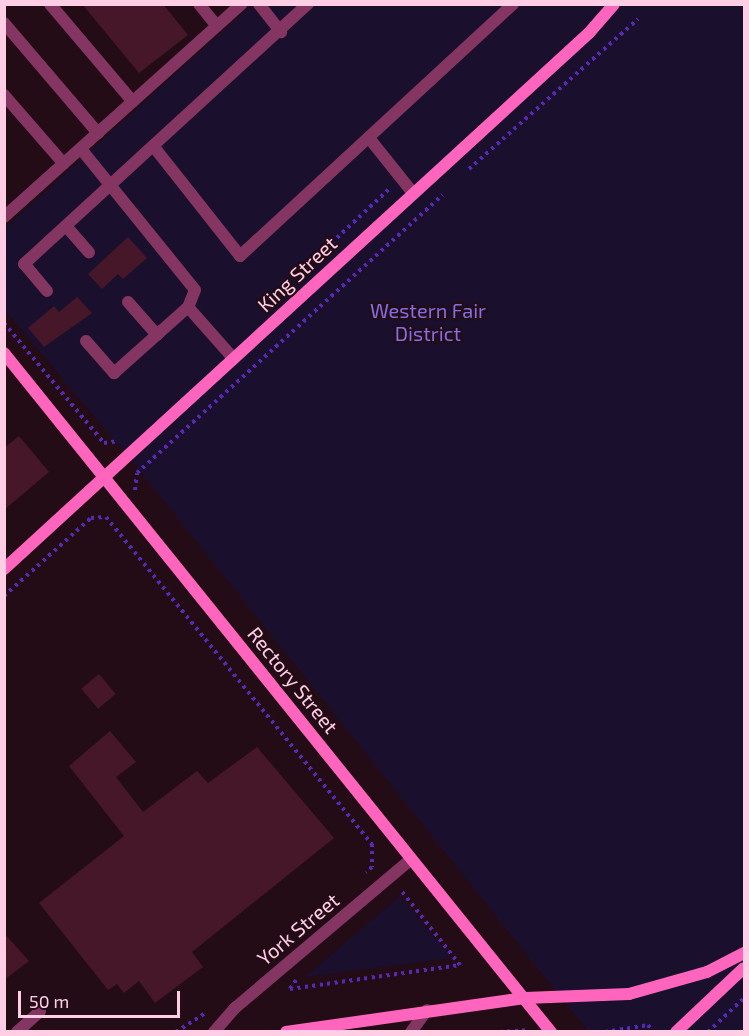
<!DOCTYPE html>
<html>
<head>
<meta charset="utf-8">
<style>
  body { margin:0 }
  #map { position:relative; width:749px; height:1036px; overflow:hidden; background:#230c16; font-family:"Exo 2",sans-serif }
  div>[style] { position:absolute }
  .green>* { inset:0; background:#1a0f2d }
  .building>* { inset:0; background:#451729; transform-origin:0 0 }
  .path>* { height:4px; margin-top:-2px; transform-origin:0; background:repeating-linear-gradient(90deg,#5a28b9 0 3px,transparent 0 7.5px) }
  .lane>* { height:12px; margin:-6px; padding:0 6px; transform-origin:6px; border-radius:6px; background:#843561 }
  .street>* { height:12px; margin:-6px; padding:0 6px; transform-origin:6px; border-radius:6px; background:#843561 }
  .secondary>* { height:12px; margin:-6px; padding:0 6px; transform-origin:6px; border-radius:6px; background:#ff65bc }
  span { translate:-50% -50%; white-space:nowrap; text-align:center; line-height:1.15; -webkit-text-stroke:4.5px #230c16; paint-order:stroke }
  .street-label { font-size:20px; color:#ffcee5 }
  .park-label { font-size:20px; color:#816ee9 }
  .frame { position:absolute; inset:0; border:6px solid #ffcee5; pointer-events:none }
  .scale { position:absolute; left:18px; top:991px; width:162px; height:27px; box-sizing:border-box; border:3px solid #ffcee5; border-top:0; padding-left:8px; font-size:18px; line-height:21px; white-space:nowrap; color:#ffcee5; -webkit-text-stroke:4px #230c16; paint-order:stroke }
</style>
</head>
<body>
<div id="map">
  <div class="green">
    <i style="clip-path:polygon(251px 5px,744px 5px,744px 1031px,588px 1031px,149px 482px,5px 310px,5px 228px)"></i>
    <i style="clip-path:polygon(400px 896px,452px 958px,305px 977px)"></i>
  </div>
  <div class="building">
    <i style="clip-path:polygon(82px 4px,163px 4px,188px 35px,139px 73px)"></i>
    <i style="clip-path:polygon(128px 237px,147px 258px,123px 279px,118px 274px,102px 289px,88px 274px)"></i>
    <i style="clip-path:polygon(77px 297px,92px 313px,44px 347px,28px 328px,54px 306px,59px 312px)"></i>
    <i style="clip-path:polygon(19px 436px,49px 472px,4px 510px,4px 448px)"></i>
    <i style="left:99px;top:674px;width:26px;height:23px;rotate:50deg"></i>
    <i style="clip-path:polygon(110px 731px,136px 762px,116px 777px,143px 812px,197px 771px,208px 783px,257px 747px,334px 838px,192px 952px,203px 967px,155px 1003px,139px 981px,124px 993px,117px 984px,108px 990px,39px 903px,124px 836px,69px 766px)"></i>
    <i style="clip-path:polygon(4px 933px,29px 961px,4px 980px)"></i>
  </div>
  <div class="path">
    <i style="left:469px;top:169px;width:226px;rotate:-41.6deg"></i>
    <i style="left:326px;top:248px;width:86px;rotate:-43.1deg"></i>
    <i style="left:4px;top:323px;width:156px;rotate:50.2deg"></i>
    <i style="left:104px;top:443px;width:15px;rotate:-8deg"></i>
    <i style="left:135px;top:490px;width:17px;rotate:-83deg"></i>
    <i style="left:137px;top:473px;width:413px;rotate:-42.3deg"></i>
    <i style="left:4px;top:596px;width:117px;rotate:-41.9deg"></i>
    <i style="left:91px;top:518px;width:15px;rotate:-4deg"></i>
    <i style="left:106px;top:517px;width:422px;rotate:50.9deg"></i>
    <i style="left:372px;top:844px;width:23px;rotate:90deg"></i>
    <i style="left:372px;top:867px;width:8px;rotate:140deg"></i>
    <i style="left:296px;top:980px;width:11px;rotate:124deg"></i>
    <i style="left:290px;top:989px;width:172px;rotate:-8deg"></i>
    <i style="left:460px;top:965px;width:97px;rotate:-128.3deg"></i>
    <i style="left:176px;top:1032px;width:37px;rotate:-33deg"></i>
    <i style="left:500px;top:1032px;width:29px;rotate:-4deg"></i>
    <i style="left:605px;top:1032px;width:44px;rotate:-9.2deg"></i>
    <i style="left:648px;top:1025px;width:9px;rotate:54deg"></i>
    <i style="left:708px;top:1032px;width:50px;rotate:-43.4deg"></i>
  </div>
  <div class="lane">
    <i style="left:50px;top:4px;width:128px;rotate:49.7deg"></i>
    <i style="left:199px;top:4px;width:28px;rotate:51deg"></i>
    <i style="left:259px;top:4px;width:36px;rotate:52deg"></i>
    <i style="left:4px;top:23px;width:145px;rotate:49.5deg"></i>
    <i style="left:4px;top:95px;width:91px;rotate:49deg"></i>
    <i style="left:369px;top:138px;width:70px;rotate:51.3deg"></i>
    <i style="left:154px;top:147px;width:139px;rotate:51.7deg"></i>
    <i style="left:240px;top:256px;width:372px;rotate:-42.7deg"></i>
    <i style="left:81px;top:149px;width:181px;rotate:51deg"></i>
    <i style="left:195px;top:290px;width:18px;rotate:112deg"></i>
    <i style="left:188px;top:307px;width:69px;rotate:48.5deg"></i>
    <i style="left:4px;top:217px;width:319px;rotate:-41.9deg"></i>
    <i style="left:66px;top:226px;width:35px;rotate:49deg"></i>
    <i style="left:47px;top:291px;width:35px;rotate:-130deg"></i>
    <i style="left:24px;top:264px;width:385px;rotate:-42.5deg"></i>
    <i style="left:128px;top:302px;width:44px;rotate:48.7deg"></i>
    <i style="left:86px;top:341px;width:43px;rotate:48.8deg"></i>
    <i style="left:114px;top:373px;width:99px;rotate:-41.7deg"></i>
    <i style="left:17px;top:1032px;width:31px;rotate:-42deg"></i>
    <i style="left:411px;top:1032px;width:27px;rotate:-54deg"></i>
  </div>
  <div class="street">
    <i style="left:214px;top:1032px;width:32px;rotate:-49deg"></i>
    <i style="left:235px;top:1008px;width:229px;rotate:-40.2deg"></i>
  </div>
  <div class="secondary">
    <i style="left:4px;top:353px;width:872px;rotate:51.15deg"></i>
    <i style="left:4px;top:569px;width:793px;rotate:-42.5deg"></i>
    <i style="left:589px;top:33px;width:38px;rotate:-49deg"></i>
    <i style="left:286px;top:1032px;width:241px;rotate:-8.1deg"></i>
    <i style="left:525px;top:998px;width:104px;rotate:-2.2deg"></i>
    <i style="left:629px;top:994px;width:81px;rotate:-15.8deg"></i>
    <i style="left:707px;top:972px;width:42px;rotate:-27.2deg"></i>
    <i style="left:676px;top:1032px;width:93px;rotate:-43.3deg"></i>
  </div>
  <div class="street-label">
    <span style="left:297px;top:274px;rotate:-43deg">King Street</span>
    <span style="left:293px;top:680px;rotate:51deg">Rectory Street</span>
    <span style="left:298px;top:929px;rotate:-40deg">York Street</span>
  </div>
  <div class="park-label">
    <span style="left:428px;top:322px">Western Fair<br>District</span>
  </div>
  <div class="frame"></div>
  <div class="scale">50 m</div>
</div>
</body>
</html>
